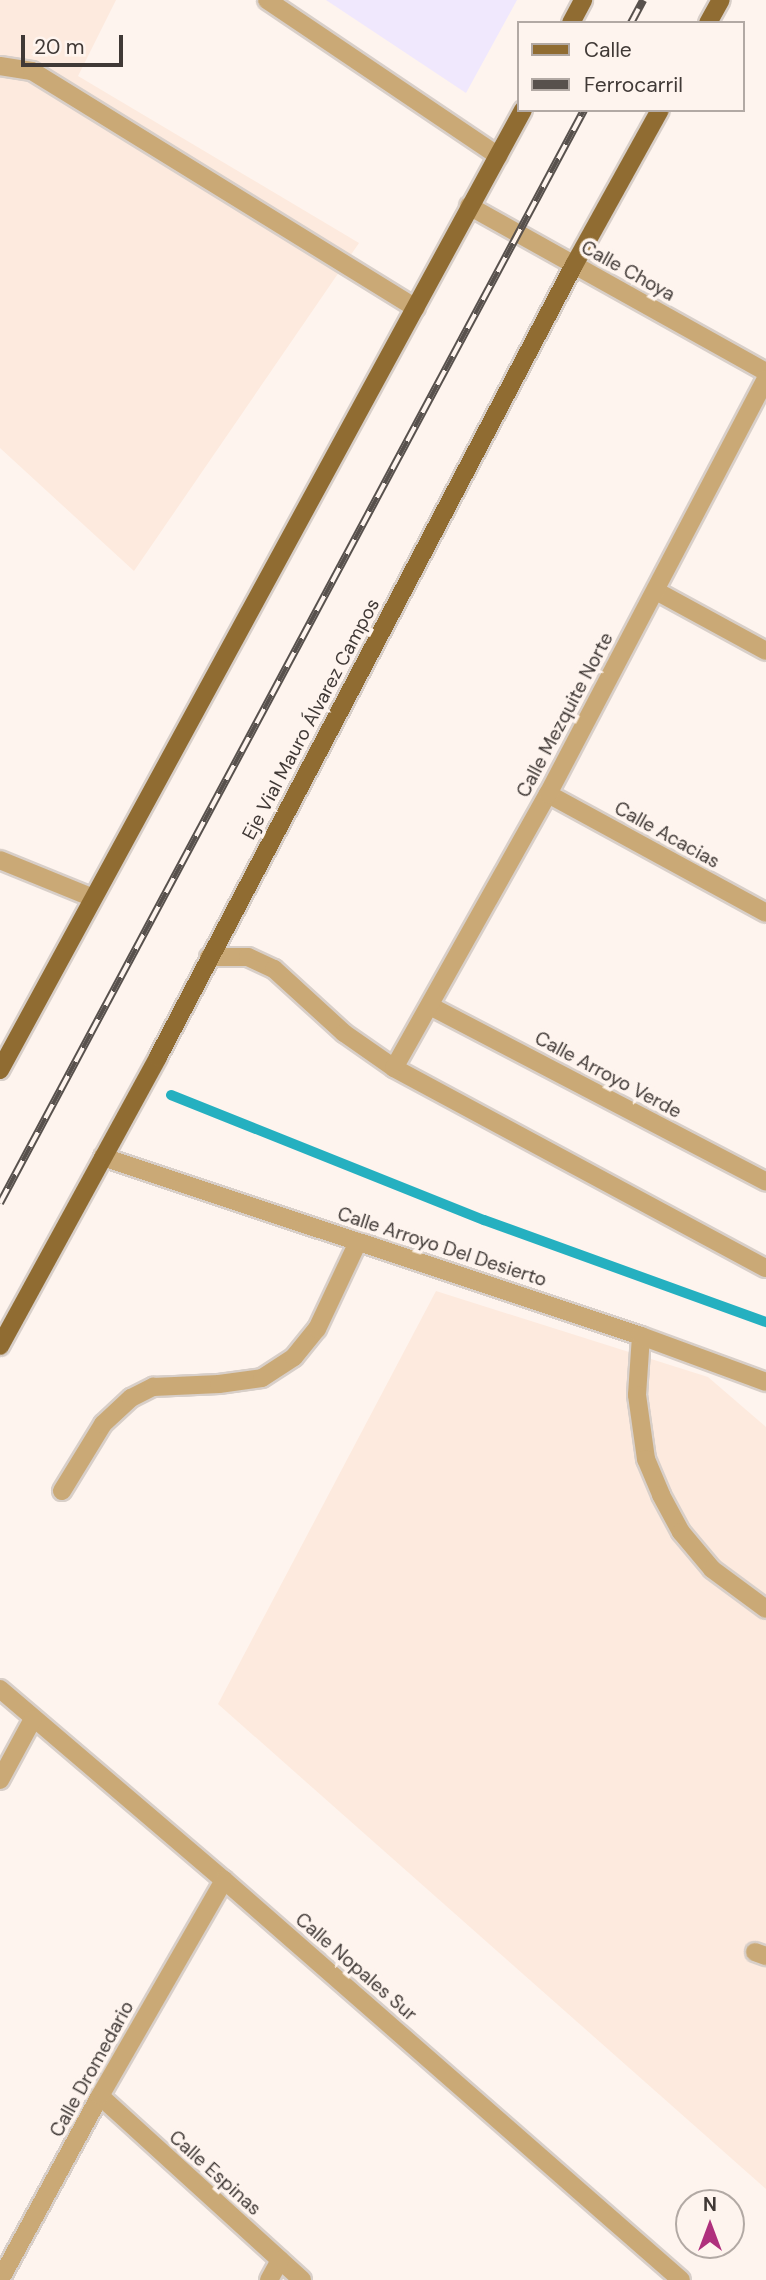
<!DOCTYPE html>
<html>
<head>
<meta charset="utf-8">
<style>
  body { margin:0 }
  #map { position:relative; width:766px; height:2280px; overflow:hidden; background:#fef4ee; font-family:"DM Sans",sans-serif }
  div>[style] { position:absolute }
  .built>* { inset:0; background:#fdeade }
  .education>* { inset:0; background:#f0e8fd }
  .stream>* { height:10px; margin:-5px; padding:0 5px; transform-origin:5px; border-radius:5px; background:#25b0c0 }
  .roads { filter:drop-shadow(2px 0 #d8cfc9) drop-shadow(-2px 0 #d8cfc9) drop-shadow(0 2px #d8cfc9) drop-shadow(0 -2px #d8cfc9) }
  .service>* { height:18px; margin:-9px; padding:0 9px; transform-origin:9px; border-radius:9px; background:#caa976 }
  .minor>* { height:18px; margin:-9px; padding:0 9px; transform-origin:9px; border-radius:9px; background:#caa976 }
  .primary>* { height:18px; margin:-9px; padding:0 9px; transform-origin:9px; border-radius:9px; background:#906c32 }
  .rail>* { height:8px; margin-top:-4px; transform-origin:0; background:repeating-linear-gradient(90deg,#fef4ee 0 16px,#58514d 0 32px); box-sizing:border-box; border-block:2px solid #58514d }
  span { translate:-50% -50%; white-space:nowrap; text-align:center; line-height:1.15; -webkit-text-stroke:7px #fef4ee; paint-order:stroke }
  .street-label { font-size:19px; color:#403936 }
  .legend { position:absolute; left:517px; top:21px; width:228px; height:91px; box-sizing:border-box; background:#fef4ee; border:2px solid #b2a9a4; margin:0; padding:9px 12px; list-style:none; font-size:21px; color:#403936 }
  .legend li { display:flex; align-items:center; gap:14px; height:35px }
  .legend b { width:35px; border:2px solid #b2a9a4 }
  .north { position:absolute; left:675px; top:2189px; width:70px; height:70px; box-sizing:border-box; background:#fef4ee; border:2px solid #b2a9a4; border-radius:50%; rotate:0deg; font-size:19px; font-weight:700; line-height:28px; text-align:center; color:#403936 }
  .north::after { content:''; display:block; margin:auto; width:24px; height:32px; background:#af307d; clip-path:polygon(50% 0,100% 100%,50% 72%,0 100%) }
  .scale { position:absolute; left:21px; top:35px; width:102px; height:32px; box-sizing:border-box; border:4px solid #403936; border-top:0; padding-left:9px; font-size:21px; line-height:24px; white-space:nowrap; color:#403936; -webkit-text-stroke:5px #fef4ee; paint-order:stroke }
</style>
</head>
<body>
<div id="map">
  <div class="built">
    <i style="clip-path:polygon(0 0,116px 0,78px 76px,359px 243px,134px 571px,0 448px)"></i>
    <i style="clip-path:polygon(436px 1291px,708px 1377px,766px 1427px,766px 2189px,218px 1704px)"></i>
  </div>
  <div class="education">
    <i style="clip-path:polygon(326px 0,517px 0,466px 93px)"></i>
  </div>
  <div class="stream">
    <i style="left:171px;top:1095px;width:337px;rotate:21.8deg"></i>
    <i style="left:484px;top:1220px;width:300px;rotate:19.9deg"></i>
  </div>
  <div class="roads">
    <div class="service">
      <i style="left:0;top:66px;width:32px;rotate:9deg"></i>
      <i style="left:32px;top:71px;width:451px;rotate:31.7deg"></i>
      <i style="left:0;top:860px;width:100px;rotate:22.2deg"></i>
      <i style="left:641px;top:1336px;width:59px;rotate:93.9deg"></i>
      <i style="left:637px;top:1395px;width:65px;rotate:82deg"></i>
      <i style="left:646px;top:1459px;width:39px;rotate:67deg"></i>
      <i style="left:661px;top:1495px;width:42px;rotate:61.6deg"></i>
      <i style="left:681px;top:1532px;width:48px;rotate:50deg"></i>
      <i style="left:712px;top:1569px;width:67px;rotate:36.5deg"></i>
      <i style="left:62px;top:1491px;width:79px;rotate:-58.5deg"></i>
      <i style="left:103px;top:1424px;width:38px;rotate:-43deg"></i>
      <i style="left:131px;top:1398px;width:25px;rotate:-27deg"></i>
      <i style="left:153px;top:1387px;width:66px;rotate:-2.6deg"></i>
      <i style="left:219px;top:1384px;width:43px;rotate:-7.9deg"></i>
      <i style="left:262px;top:1378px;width:38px;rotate:-33deg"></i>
      <i style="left:294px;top:1357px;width:36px;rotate:-51deg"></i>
      <i style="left:317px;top:1329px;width:96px;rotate:-64.8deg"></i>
      <i style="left:755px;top:1952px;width:12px;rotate:20deg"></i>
    </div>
    <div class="minor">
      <i style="left:267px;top:0;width:279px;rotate:34deg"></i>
      <i style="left:469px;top:206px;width:340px;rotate:29.2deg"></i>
      <i style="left:656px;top:591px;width:125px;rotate:28.6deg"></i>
      <i style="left:548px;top:794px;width:248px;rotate:28.6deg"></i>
      <i style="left:209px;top:957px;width:39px"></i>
      <i style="left:248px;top:957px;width:29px;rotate:25deg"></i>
      <i style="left:274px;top:969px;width:95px;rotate:42.4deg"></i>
      <i style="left:344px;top:1033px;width:61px;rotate:35deg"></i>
      <i style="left:394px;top:1068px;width:422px;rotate:28.3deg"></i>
      <i style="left:430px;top:1006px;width:379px;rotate:27.6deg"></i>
      <i style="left:394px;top:1068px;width:314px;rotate:-60.7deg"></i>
      <i style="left:548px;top:794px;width:469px;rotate:-62.3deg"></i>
      <i style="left:103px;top:1157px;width:567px;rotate:18.4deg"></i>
      <i style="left:641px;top:1336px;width:133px;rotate:20.2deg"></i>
      <i style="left:0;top:1689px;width:294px;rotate:40.5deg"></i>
      <i style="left:224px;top:1880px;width:607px;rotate:41.19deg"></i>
      <i style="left:0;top:1780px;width:69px;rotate:-61.6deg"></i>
      <i style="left:100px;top:2096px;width:273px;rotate:42.3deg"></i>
      <i style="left:0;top:2280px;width:209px;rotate:-61.5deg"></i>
      <i style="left:100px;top:2096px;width:249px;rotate:-60.1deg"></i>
      <i style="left:269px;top:2280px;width:23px;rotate:-61deg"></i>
    </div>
    <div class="primary">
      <i style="left:571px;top:23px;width:26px;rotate:-62deg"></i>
      <i style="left:708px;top:23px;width:26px;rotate:-61deg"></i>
      <i style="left:0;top:1070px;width:1093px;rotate:-61.42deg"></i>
      <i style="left:0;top:1346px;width:329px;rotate:-61.3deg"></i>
      <i style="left:158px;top:1057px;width:895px;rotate:-62.29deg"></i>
      <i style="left:574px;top:265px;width:177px;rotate:-61deg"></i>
    </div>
  </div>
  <div class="rail">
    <i style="left:631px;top:23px;width:26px;rotate:-62deg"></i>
    <i style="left:0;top:1203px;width:1239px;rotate:-61.88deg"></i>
  </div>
  <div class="street-label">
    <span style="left:628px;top:271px;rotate:29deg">Calle Choya</span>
    <span style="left:565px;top:715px;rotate:-62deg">Calle Mezquite Norte</span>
    <span style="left:311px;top:719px;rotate:-62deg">Eje Vial Mauro Álvarez Campos</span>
    <span style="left:667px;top:835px;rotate:29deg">Calle Acacias</span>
    <span style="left:608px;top:1075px;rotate:28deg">Calle Arroyo Verde</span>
    <span style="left:442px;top:1247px;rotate:18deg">Calle Arroyo Del Desierto</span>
    <span style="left:356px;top:1967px;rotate:41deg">Calle Nopales Sur</span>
    <span style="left:92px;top:2069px;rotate:-61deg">Calle Dromedario</span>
    <span style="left:215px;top:2173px;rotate:42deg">Calle Espinas</span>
  </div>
  <ul class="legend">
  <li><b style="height:9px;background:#906c32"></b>Calle</li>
  <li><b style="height:9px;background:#58514d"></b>Ferrocarril</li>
  </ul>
  <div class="north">N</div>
  <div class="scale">20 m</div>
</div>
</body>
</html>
